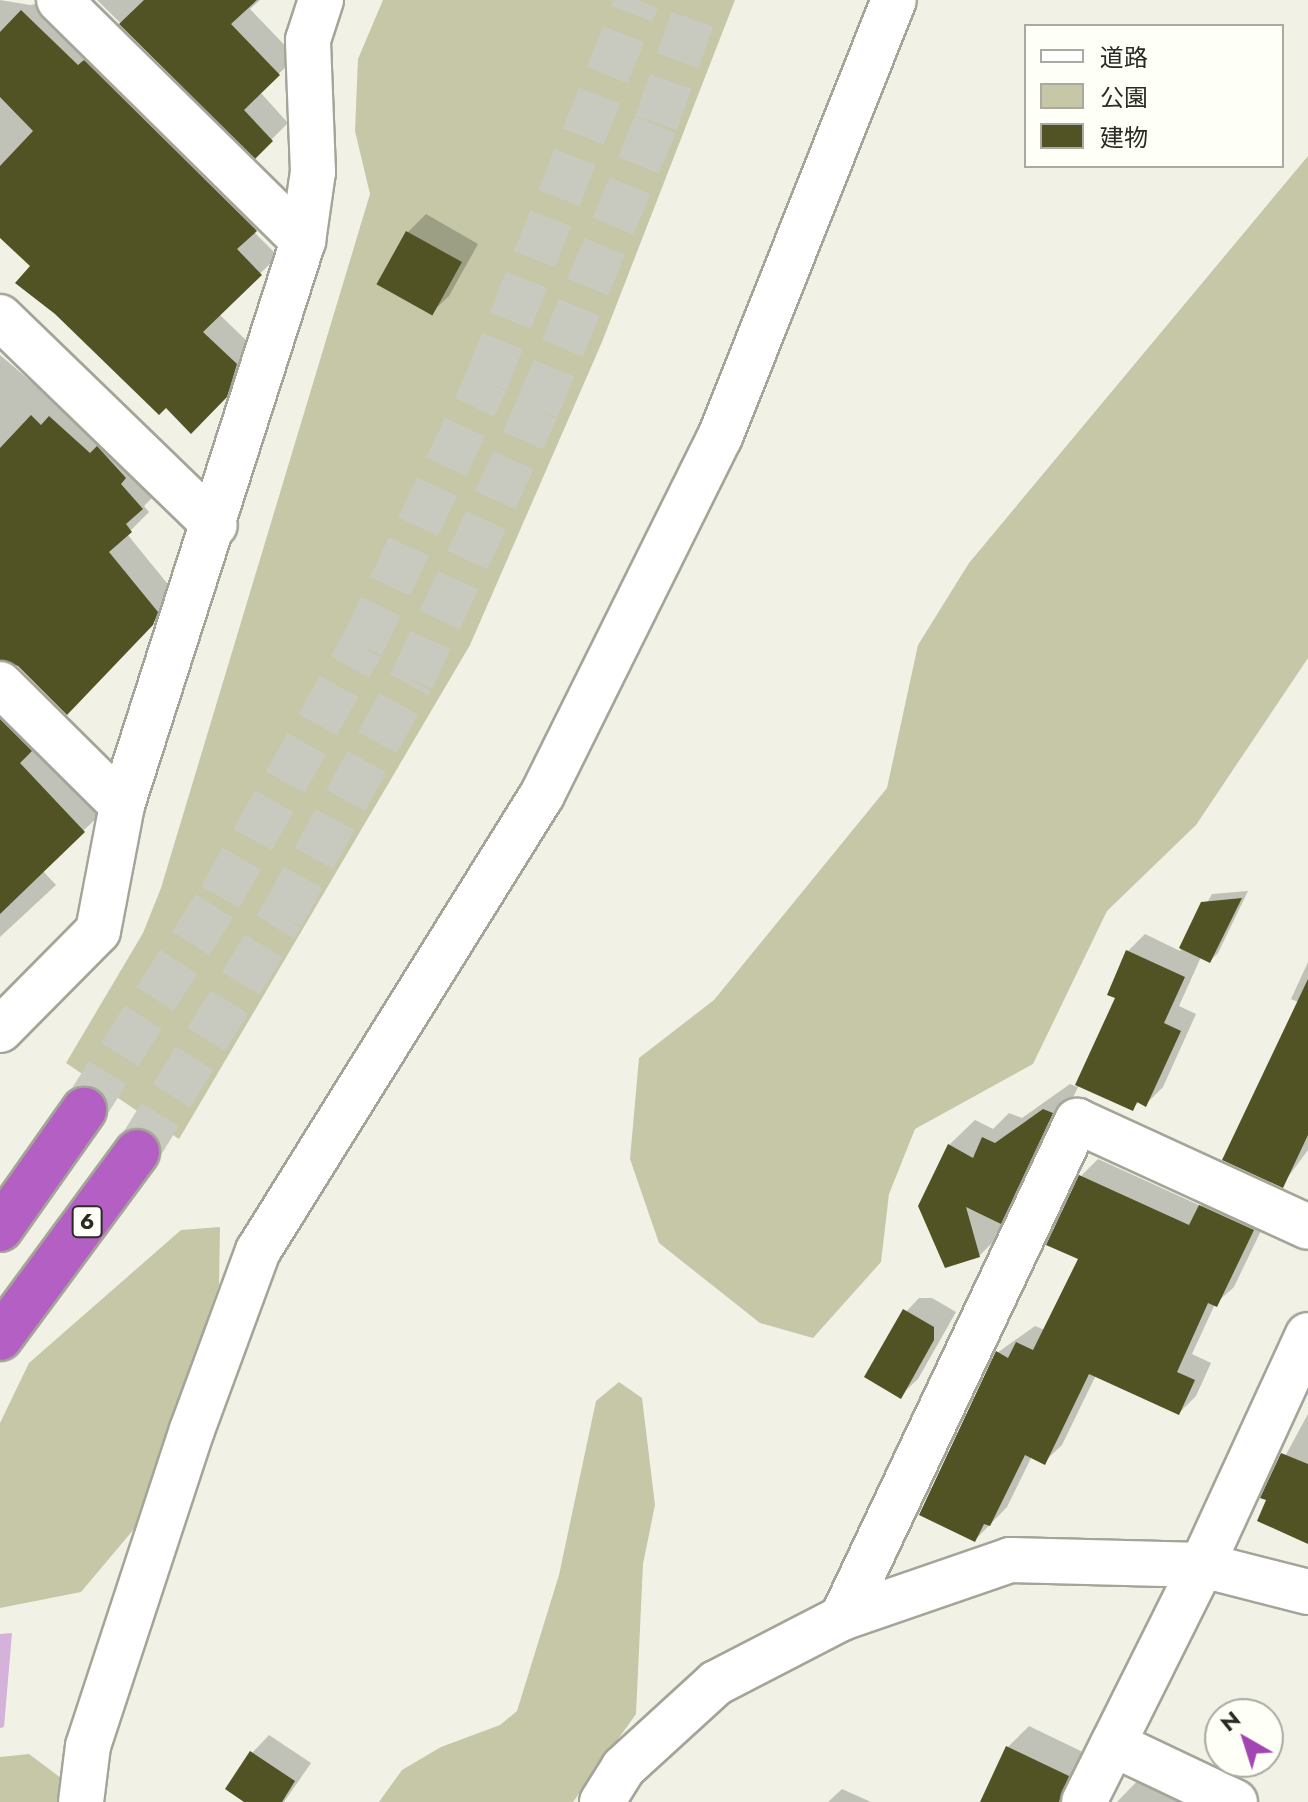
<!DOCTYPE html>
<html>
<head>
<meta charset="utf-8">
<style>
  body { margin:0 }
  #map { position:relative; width:1308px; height:1802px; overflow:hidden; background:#f1f2e5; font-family:Jost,"Noto Sans JP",sans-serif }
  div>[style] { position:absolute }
  .green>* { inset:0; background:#c5c7a7 }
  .water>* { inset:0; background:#d4b2d9 }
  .shadow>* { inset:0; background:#0003 }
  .building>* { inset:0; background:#515325; transform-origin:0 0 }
  .highway-tunnel>* { height:44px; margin-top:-22px; transform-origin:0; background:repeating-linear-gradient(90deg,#c9cabf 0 44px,transparent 0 66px) }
  .roads { filter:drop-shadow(2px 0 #a4a598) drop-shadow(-2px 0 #a4a598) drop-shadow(0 2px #a4a598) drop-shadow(0 -2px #a4a598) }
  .minor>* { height:44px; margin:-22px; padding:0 22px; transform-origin:22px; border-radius:22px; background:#fff }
  .highway>* { height:44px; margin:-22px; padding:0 22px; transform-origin:22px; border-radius:22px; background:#b45fc3 }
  span { translate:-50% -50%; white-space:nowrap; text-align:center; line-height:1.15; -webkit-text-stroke:8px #fefff7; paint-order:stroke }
  .shield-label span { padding:2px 6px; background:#fefff7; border:2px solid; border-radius:6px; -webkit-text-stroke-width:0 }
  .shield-label { font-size:22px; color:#2b2b26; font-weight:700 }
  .legend { position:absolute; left:1024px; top:24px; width:260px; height:144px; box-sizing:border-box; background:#fefff7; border:2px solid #aaaaa3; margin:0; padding:10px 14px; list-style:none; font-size:24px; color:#2b2b26 }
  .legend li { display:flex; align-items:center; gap:16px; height:40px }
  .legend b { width:40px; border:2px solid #aaaaa3 }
  .north { position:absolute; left:1204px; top:1698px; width:80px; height:80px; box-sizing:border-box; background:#fefff7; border:2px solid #aaaaa3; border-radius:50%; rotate:321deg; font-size:22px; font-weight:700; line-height:32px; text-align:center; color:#2b2b26 }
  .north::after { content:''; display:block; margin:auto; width:28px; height:36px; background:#a247b2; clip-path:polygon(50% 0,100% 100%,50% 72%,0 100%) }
</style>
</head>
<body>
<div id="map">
  <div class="green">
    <i style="clip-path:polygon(383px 0,735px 0,602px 342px,470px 645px,179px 1139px,66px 1063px,143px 933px,161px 888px,370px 194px,355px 131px,358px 59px)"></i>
    <i style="clip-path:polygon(1308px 156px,1308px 658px,1196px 825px,1107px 911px,1033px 1064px,915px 1129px,889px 1194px,881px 1262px,813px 1338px,760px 1323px,659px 1243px,630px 1159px,639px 1058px,714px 1000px,887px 788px,918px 645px,969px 563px)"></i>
    <i style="clip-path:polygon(220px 1227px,219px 1285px,134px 1529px,81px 1592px,0 1608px,0 1423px,29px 1363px,181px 1230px)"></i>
    <i style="clip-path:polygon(619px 1382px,642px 1398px,655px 1505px,643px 1564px,636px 1714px,573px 1802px,379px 1802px,402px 1770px,441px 1747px,500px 1725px,517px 1711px,559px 1575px,596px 1401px)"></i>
    <i style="clip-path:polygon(29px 1754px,61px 1778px,62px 1802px,0 1802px,0 1757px)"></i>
  </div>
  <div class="water">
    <i style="clip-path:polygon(12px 1633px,4px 1727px,0 1728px,0 1634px)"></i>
  </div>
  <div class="shadow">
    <i style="clip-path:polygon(0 0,30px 5px,58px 0,273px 213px,254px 232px,278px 256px,219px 314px,253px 347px,243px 377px,191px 431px,0 235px)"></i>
    <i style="clip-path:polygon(97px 0,260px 0,250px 9px,296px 57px,260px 92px,288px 123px,255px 156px)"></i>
    <i style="clip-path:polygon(426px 214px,478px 244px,449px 296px,431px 313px,379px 283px,408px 232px)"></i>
    <i style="clip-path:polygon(0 355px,61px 407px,69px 399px,160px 490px,144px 506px,149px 512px,127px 534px,175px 593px,171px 604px,67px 712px,19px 664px,0 658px)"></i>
    <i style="clip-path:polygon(0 699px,103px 812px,42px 870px,56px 885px,0 937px)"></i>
    <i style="clip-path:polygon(1248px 891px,1218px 953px,1210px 961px,1201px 957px,1179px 1006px,1196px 1014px,1163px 1087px,1146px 1104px,1140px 1101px,1132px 1109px,1079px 1085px,1026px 1195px,1002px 1219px,1005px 1230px,979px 1256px,946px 1266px,949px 1145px,975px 1120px,993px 1129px,1009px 1113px,1022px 1118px,1070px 1084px,1077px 1087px,1118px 997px,1128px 951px,1145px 934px,1180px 951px,1212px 894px)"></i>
    <i style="clip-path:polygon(1308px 962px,1308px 1150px,1282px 1185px,1300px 1003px,1291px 999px)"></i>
    <i style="clip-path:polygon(1098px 1159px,1201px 1206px,1218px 1188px,1270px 1212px,1234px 1287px,1215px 1304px,1192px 1354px,1211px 1363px,1196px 1396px,1179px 1413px,1096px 1375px,1062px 1445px,1044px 1462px,1032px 1456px,1007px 1507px,975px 1540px,997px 1353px,1035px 1326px,1045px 1330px,1080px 1259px,1081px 1176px)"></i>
    <i style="clip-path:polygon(919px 1298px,932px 1298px,956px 1312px,918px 1379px,900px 1396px,902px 1316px)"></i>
    <i style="clip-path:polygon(1308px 1414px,1308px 1530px,1263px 1497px)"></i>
    <i style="clip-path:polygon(1029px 1726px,1089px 1755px,1093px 1802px,981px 1802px,1008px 1747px)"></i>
    <i style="clip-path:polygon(269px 1735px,311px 1763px,284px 1802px,248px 1802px,252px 1753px)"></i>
    <i style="clip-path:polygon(1141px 1777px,1191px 1802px,1117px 1802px)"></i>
    <i style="clip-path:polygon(842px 1789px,871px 1802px,828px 1802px)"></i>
  </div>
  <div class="building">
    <i style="clip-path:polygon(144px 0,257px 0,231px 24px,280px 75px,244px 110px,273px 141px,255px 159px,119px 24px)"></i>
    <i style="clip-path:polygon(21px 10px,78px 65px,84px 60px,257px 231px,237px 249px,262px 275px,203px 332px,237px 364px,227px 397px,191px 434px,166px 408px,159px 415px,55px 314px,15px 283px,30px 266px,0 238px,0 166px,33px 131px,0 97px,0 32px)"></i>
    <i style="left:406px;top:231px;width:64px;height:61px;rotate:29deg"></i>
    <i style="clip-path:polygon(31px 415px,41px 425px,49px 416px,90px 453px,97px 446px,126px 478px,121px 484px,143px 509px,126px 524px,132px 532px,109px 552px,158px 612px,153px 625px,67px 715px,18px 666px,0 660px,0 448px)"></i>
    <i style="clip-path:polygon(0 719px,32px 751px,20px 763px,85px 832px,0 914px)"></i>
    <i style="clip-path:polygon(1242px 898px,1210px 963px,1179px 948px,1201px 902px)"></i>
    <i style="clip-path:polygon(1126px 950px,1185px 977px,1164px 1023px,1181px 1031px,1146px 1107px,1137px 1102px,1133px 1111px,1075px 1085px,1115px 998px,1107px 995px)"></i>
    <i style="clip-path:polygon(1308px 979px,1308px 1135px,1283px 1188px,1222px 1160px)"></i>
    <i style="clip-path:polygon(1043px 1109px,1053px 1113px,1001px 1224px,966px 1207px,980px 1257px,945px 1268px,918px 1206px,948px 1144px,973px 1158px,982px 1137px,995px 1143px)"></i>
    <i style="clip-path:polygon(1079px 1175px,1189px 1225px,1199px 1205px,1254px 1230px,1217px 1307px,1208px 1303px,1177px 1372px,1195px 1380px,1179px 1415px,1089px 1374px,1045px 1465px,1025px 1455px,990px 1526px,984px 1524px,975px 1542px,919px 1515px,996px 1351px,1008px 1358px,1016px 1342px,1033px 1350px,1078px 1259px,1046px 1245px)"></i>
    <i style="clip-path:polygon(903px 1309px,934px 1327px,934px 1340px,901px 1399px,864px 1377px)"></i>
    <i style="clip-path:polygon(1281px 1453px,1308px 1464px,1308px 1544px,1257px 1521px,1266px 1500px,1260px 1498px)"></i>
    <i style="clip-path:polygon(1006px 1746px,1069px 1776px,1059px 1802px,980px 1802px)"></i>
    <i style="clip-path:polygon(250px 1751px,295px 1781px,282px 1802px,244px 1802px,225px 1789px)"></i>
  </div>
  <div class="highway-tunnel">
    <i style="left:84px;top:1110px;width:253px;rotate:-57.4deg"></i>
    <i style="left:220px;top:897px;width:288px;rotate:-60.5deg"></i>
    <i style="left:362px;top:646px;width:292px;rotate:-64.8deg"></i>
    <i style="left:486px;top:382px;width:411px;rotate:-68.4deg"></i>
    <i style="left:137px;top:1152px;width:277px;rotate:-58.4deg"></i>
    <i style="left:282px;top:916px;width:269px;rotate:-61.2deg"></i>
    <i style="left:412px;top:680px;width:298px;rotate:-65.2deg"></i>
    <i style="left:537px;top:409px;width:310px;rotate:-67.4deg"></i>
    <i style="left:656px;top:123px;width:130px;rotate:-70.7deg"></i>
  </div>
  <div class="roads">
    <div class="minor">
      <i style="left:59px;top:0;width:343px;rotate:44.6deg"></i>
      <i style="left:0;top:317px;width:299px;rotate:44.1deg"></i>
      <i style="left:0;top:684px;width:172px;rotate:44.8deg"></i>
      <i style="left:0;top:1030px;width:139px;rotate:-45.3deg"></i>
      <i style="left:98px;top:931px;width:128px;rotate:-79.2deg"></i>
      <i style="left:122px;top:805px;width:592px;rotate:-72.21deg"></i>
      <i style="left:303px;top:241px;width:70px;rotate:-81.8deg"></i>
      <i style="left:313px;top:172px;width:132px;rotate:-92.2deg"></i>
      <i style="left:308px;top:40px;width:42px;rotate:-72deg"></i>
      <i style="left:842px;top:1618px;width:550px;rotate:-64.69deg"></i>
      <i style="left:1077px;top:1121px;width:254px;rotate:24.6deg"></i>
      <i style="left:1113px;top:1744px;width:135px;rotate:25.4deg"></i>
      <i style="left:81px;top:1802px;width:56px;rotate:-82.9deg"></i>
      <i style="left:88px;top:1746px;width:333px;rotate:-71.8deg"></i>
      <i style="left:192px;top:1430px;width:191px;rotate:-69.8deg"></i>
      <i style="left:258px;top:1251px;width:537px;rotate:-58.09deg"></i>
      <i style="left:542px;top:795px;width:400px;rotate:-63.6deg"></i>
      <i style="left:720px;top:437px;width:470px;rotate:-68.3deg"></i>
      <i style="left:602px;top:1802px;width:40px;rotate:-58deg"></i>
      <i style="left:623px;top:1768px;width:126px;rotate:-42.4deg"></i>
      <i style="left:716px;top:1683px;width:142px;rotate:-27.3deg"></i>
      <i style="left:842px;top:1618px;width:178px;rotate:-19deg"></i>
      <i style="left:1010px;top:1560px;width:192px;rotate:1.5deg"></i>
      <i style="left:1202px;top:1565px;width:109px;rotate:14.3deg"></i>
      <i style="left:1084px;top:1802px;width:265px;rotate:-63.5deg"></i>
      <i style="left:1202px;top:1565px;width:253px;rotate:-65.3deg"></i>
    </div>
    <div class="highway">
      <i style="left:0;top:1229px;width:146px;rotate:-54.8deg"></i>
      <i style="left:0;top:1338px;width:231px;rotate:-53.6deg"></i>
    </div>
  </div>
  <div class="shield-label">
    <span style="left:87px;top:1222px">6</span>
  </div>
  <ul class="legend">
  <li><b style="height:10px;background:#fff"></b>道路</li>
  <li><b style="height:22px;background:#c5c7a7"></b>公園</li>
  <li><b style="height:22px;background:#515325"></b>建物</li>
  </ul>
  <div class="north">N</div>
</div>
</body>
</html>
